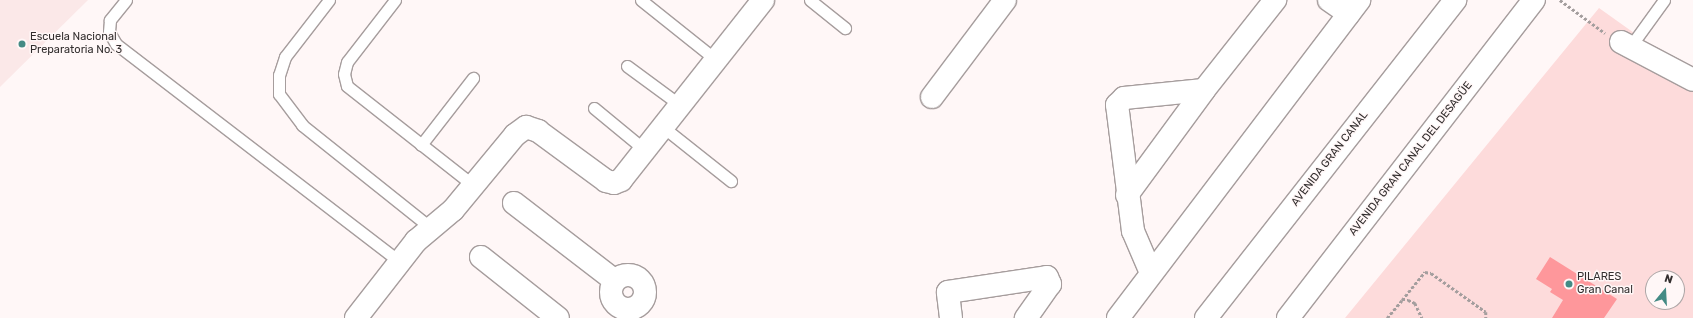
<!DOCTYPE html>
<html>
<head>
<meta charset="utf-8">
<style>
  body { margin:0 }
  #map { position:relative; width:1693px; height:318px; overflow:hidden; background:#fff7f7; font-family:Rubik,sans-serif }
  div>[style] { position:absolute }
  .built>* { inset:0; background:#fbe8e8 }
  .green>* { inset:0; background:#fddbdb }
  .building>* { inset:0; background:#fe979b }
  .path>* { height:2.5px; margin-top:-1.25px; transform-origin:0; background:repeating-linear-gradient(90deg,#a49e9e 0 3px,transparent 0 5px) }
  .roads { filter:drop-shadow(1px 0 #a69d9d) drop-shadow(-1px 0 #a69d9d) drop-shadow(0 1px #a69d9d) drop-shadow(0 -1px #a69d9d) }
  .service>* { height:11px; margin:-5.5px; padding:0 5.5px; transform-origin:5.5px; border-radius:5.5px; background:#fff }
  .minor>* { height:22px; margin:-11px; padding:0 11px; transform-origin:11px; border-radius:11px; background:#fff }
  .minor>.ring { margin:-11px; padding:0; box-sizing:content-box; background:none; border:22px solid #fff; border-radius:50% }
  .tertiary>* { height:22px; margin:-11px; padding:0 11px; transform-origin:11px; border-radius:11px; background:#fff }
  .primary>* { height:22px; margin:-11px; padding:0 11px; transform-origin:11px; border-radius:11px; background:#fff }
  .dots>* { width:11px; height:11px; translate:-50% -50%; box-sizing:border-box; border:2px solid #fff7f7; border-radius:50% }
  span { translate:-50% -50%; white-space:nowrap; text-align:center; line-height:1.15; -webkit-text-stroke:3px #fff7f7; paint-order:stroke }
  .poi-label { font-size:11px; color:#322e2e }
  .left { translate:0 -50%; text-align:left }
  .street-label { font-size:11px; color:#322e2e }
  .north { position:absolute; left:1645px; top:270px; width:40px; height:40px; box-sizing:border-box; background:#fff7f7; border:1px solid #ada7a7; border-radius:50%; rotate:18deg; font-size:11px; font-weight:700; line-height:16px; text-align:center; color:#322e2e }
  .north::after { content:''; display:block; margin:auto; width:14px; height:18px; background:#448b85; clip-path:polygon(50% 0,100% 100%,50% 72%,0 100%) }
</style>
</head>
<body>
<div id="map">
  <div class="built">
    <i style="clip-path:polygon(0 0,88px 0,0 87px)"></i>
  </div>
  <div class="green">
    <i style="clip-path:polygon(evenodd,1599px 8px,1693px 75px,1693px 318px,1345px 318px,1599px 8px,1653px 278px,1677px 278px,1677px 302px,1653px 302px,1653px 278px)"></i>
  </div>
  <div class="building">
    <i style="clip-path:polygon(1550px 257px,1617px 299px,1604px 318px,1552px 318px,1563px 300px,1550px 292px,1552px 289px,1536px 279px)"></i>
  </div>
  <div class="path">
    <i style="left:1560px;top:0;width:56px;rotate:36.3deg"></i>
    <i style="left:1402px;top:300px;width:36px;rotate:-51deg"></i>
    <i style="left:1425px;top:272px;width:6px;rotate:9deg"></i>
    <i style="left:1431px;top:273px;width:67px;rotate:35.3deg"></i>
    <i style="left:1486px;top:312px;width:6px;rotate:90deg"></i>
    <i style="left:1387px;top:318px;width:23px;rotate:-50deg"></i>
    <i style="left:1402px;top:300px;width:6px"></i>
    <i style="left:1408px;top:300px;width:8px;rotate:23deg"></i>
    <i style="left:1415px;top:303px;width:17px;rotate:65deg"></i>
  </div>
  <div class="roads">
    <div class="service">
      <i style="left:126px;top:0;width:26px;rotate:129deg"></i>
      <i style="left:110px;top:20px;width:12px;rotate:95deg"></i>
      <i style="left:109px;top:32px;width:14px;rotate:60deg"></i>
      <i style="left:116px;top:44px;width:357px;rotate:37.5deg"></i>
      <i style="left:329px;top:0;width:72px;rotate:127.7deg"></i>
      <i style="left:285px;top:57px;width:19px;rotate:108deg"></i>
      <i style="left:279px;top:75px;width:19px;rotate:90deg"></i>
      <i style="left:279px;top:94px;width:39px;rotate:53deg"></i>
      <i style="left:302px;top:125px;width:165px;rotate:38.6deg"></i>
      <i style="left:395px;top:0;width:78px;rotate:127.7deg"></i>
      <i style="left:347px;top:62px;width:12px;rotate:104deg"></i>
      <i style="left:344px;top:74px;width:12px;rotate:76deg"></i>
      <i style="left:347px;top:86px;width:160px;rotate:38.2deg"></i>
      <i style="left:641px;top:0;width:95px;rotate:38.6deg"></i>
      <i style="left:810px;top:0;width:45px;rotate:38.7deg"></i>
      <i style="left:1630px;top:47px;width:58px;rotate:-54.1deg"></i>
      <i style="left:627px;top:66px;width:66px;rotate:36.3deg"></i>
      <i style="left:594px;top:108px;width:66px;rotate:39.5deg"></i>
      <i style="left:663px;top:127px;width:87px;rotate:38.5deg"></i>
      <i style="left:421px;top:145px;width:85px;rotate:-52.2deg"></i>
    </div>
    <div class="minor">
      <i style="left:1329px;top:0;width:24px;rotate:35deg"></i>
      <i style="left:1621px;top:42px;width:81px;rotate:27.8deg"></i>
      <i style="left:932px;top:97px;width:121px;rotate:-53deg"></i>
      <i style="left:1127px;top:195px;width:130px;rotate:-53.7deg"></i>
      <i style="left:1204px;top:90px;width:115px;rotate:-51.7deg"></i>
      <i style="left:514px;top:203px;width:126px;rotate:37.6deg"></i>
      <i style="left:481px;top:257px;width:98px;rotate:38.4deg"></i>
      <i style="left:1151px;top:273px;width:46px;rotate:-113.2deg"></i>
      <i style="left:1133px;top:231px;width:127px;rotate:-97.2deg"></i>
      <i style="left:1117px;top:105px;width:10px;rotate:-45deg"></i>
      <i style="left:1124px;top:98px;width:80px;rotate:-5.7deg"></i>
      <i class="ring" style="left:611px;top:275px;width:12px;height:12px"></i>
      <i style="left:356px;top:318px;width:98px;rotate:-52.1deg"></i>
      <i style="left:416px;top:241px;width:48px;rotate:-40deg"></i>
      <i style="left:453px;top:210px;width:97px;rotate:-50.4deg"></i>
      <i style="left:515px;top:135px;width:14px;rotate:-36deg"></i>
      <i style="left:526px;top:127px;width:13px;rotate:18deg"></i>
      <i style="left:538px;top:131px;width:84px;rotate:36.3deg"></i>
      <i style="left:606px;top:181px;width:8px;rotate:14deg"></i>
      <i style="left:614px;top:183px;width:8px;rotate:-23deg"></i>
      <i style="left:621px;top:180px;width:229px;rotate:-51.7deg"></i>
      <i style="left:951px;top:318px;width:26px;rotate:-97deg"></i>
      <i style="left:948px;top:292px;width:100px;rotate:-8.6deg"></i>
      <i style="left:1047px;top:277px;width:8px;rotate:67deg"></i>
      <i style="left:1050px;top:284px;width:42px;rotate:125.2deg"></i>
    </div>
    <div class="tertiary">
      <i style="left:1118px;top:318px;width:399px;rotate:-52.8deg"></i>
    </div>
    <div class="primary">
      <i style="left:1206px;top:318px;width:404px;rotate:-51.9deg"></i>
      <i style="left:1288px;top:318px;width:402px;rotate:-52.3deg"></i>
    </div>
  </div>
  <div class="dots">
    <i style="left:22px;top:44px;background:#448b85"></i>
    <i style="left:1569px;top:284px;background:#448b85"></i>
  </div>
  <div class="poi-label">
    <span class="left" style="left:30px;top:44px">Escuela Nacional<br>Preparatoria No. 3</span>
    <span class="left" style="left:1577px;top:284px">PILARES<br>Gran Canal</span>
  </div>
  <div class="street-label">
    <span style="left:1330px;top:159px;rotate:-52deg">AVENIDA GRAN CANAL</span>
    <span style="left:1411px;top:159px;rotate:-52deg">AVENIDA GRAN CANAL DEL DESAGÜE</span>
  </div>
  <div class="north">N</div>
</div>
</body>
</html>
